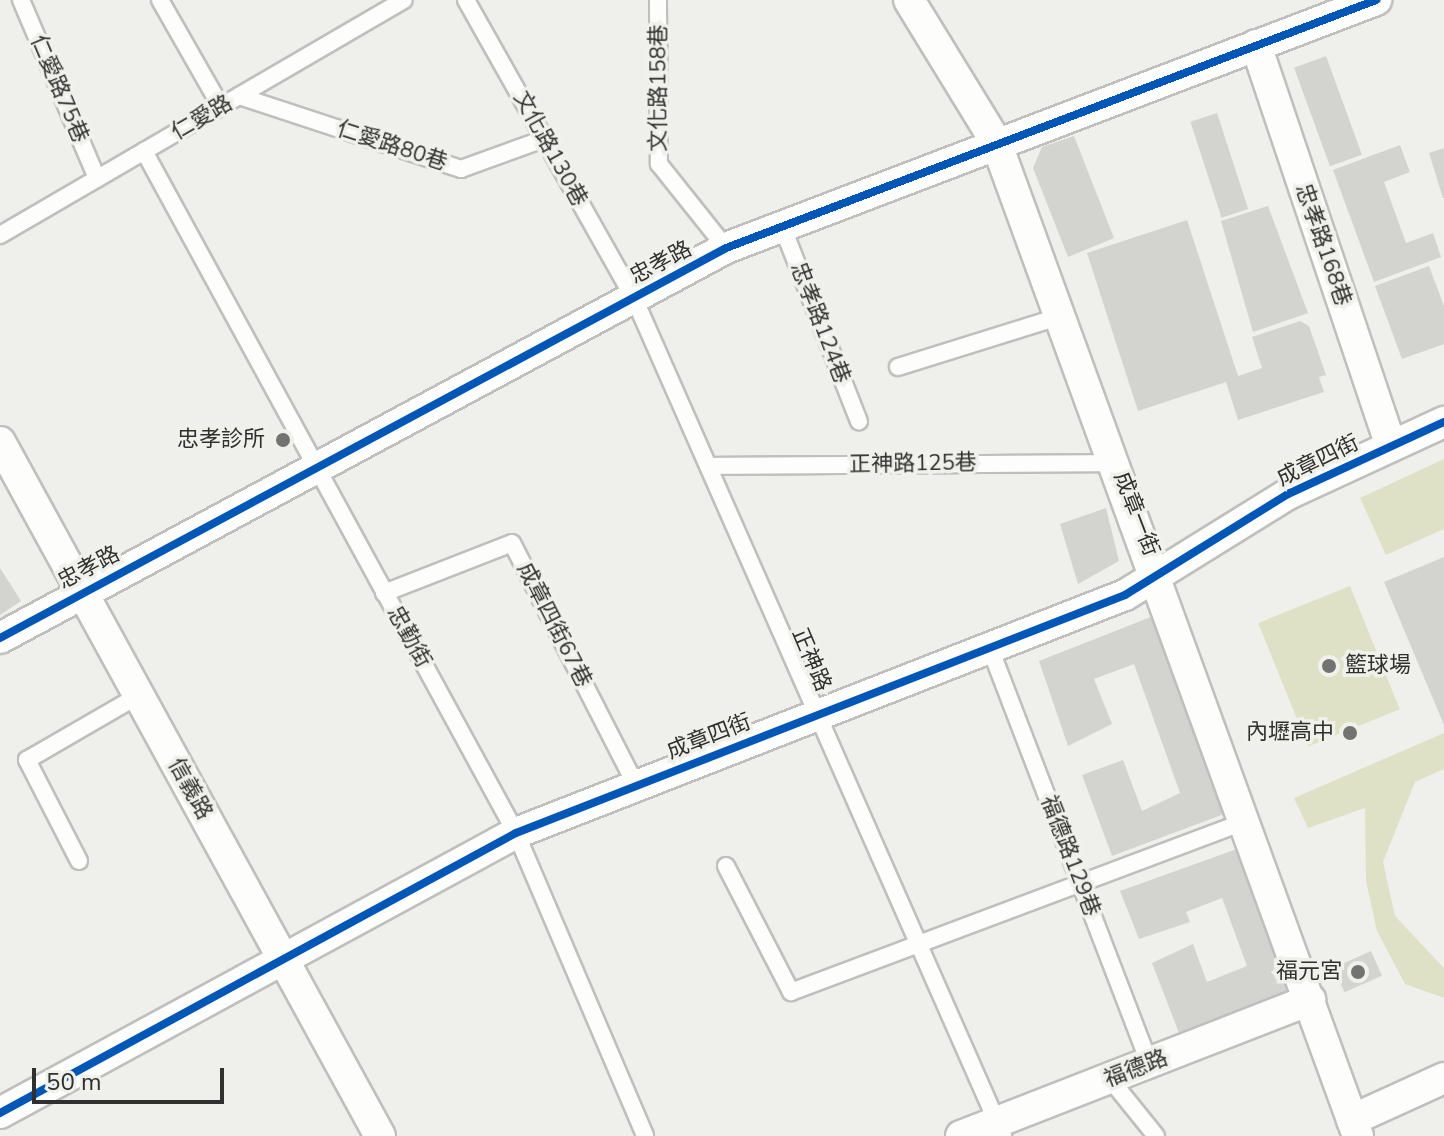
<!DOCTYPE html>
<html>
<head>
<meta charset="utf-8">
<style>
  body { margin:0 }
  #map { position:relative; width:1444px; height:1136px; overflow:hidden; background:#eff0ec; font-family:"Nunito Sans","Noto Sans TC",sans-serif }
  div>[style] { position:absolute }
  .green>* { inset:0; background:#dfe1c6; transform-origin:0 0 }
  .building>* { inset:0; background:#d3d3d0; transform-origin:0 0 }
  .roads { filter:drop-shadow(2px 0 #bfc0bd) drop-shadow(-2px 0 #bfc0bd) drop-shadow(0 2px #bfc0bd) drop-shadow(0 -2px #bfc0bd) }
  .service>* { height:16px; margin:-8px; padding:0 8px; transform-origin:8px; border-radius:8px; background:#fdfdfc }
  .minor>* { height:30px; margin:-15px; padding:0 15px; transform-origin:15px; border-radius:15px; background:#fdfdfc }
  .cycleway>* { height:8px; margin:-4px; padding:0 4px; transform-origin:4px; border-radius:4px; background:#0057b8 }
  .dots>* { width:22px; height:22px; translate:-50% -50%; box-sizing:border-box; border:4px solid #f0f1eb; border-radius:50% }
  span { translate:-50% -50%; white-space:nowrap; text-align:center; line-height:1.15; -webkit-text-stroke:7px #f0f1eb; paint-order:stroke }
  .street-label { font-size:22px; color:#30312f }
  .poi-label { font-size:22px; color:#30312f }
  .right { translate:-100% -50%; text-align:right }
  .left { translate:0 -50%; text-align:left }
  .scale { position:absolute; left:32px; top:1068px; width:192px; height:36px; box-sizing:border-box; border:4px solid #30312f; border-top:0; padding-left:10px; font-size:24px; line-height:28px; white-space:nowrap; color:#30312f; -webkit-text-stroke:6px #f0f1eb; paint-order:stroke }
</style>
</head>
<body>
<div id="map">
  <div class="green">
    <i style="clip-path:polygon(1444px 459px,1444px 529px,1386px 555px,1360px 498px)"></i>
    <i style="left:1350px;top:586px;width:133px;height:99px;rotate:68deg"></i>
    <i style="clip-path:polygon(1444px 733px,1444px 769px,1415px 782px,1383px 862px,1395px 916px,1444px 968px,1444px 998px,1405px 984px,1377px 931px,1366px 881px,1365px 808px,1308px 828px,1294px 798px)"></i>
  </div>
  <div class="building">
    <i style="left:1326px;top:56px;width:105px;height:34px;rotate:70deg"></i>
    <i style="left:1217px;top:113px;width:101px;height:28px;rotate:72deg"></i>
    <i style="clip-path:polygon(1074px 136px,1114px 238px,1068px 257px,1033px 168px,1042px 147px)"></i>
    <i style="clip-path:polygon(1400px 145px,1410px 172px,1384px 182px,1406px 243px,1433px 233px,1441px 257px,1374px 282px,1333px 170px)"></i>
    <i style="clip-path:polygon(1444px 148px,1444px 198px,1443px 198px,1429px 153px)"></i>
    <i style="clip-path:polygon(1268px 206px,1308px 313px,1253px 332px,1221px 221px)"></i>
    <i style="clip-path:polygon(1187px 220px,1238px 376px,1262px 368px,1252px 337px,1300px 321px,1309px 326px,1326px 375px,1319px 377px,1324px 392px,1238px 420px,1226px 382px,1138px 411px,1087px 253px)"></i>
    <i style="clip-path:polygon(1429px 266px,1444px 306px,1444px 344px,1402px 359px,1375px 286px)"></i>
    <i style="clip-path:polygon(1106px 508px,1119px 561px,1078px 584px,1060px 524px)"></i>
    <i style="clip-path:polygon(1444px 557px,1444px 725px,1384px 582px)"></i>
    <i style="clip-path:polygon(0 568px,21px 601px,0 615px)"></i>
    <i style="clip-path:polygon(1161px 613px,1235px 810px,1112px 856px,1082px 775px,1123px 760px,1142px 811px,1180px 793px,1134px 664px,1094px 679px,1112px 724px,1068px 746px,1039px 661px)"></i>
    <i style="clip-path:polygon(1248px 845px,1295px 988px,1179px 1033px,1152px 963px,1193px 944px,1207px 982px,1247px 966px,1222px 898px,1186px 912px,1190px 922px,1139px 939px,1120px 891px)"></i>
    <i style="left:1371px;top:951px;width:27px;height:41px;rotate:66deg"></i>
  </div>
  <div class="roads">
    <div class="service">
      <i style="left:21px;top:0;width:194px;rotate:66.9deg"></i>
      <i style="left:160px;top:0;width:123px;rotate:60.3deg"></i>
      <i style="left:466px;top:0;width:342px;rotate:60.6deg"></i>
      <i style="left:634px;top:298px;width:916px;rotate:66.23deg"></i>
      <i style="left:658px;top:0;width:164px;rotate:89.7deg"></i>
      <i style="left:659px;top:164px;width:107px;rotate:51.4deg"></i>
      <i style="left:239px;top:96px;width:234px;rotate:18.2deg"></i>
      <i style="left:461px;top:169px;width:88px;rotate:-19.9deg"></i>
      <i style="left:144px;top:151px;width:777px;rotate:61.39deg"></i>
      <i style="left:516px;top:833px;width:329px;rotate:66.9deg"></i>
      <i style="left:782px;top:226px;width:210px;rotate:68.5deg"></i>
      <i style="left:0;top:235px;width:467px;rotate:-30.2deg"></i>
      <i style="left:898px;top:367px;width:172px;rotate:-17.3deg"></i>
      <i style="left:709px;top:466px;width:408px;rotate:-0.4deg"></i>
      <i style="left:384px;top:593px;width:137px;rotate:-21.3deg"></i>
      <i style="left:512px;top:543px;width:272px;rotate:62.9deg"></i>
      <i style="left:990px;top:648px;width:446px;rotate:69deg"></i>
      <i style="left:79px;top:861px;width:114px;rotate:-117.2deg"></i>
      <i style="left:27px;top:760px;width:129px;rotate:-30.1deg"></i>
      <i style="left:726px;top:866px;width:142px;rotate:62.7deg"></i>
      <i style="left:791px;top:992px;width:486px;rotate:-20.6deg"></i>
      <i style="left:1110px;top:1079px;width:73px;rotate:51.1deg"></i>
    </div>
    <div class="minor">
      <i style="left:909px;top:0;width:167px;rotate:58.5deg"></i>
      <i style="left:996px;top:142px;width:1058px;rotate:69.99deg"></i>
      <i style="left:1256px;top:45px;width:423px;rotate:71.4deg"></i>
      <i style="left:0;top:442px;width:791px;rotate:61.3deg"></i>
      <i style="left:0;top:638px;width:824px;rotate:-28.24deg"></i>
      <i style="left:726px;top:248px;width:696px;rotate:-20.88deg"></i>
      <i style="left:0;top:1113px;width:587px;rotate:-28.49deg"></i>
      <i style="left:516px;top:833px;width:654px;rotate:-21.35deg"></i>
      <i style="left:1125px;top:595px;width:192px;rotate:-31.8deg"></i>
      <i style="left:1288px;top:494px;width:172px;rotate:-24.8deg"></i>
      <i style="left:1352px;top:1120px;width:101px;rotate:-24.5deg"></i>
      <i style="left:961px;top:1136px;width:375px;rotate:-21.3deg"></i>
    </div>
  </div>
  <div class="cycleway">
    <i style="left:0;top:638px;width:824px;rotate:-28.24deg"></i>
    <i style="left:726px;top:248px;width:696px;rotate:-20.88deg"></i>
    <i style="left:0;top:1113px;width:587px;rotate:-28.49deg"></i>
    <i style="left:516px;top:833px;width:654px;rotate:-21.35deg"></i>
    <i style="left:1125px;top:595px;width:192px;rotate:-31.8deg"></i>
    <i style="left:1288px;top:494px;width:172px;rotate:-24.8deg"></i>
  </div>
  <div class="dots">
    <i style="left:283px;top:440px;background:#737471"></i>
    <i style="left:1329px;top:666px;background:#737471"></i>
    <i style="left:1350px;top:733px;background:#737471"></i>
    <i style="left:1358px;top:972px;background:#737471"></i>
  </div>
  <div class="street-label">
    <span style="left:659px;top:88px;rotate:-90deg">文化路158巷</span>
    <span style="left:59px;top:89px;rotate:67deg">仁愛路75巷</span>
    <span style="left:202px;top:118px;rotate:-30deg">仁愛路</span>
    <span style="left:392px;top:146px;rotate:18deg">仁愛路80巷</span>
    <span style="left:550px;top:149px;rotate:61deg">文化路130巷</span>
    <span style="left:1323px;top:245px;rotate:71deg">忠孝路168巷</span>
    <span style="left:661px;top:263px;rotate:-28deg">忠孝路</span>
    <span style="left:820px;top:323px;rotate:69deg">忠孝路124巷</span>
    <span style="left:1318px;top:461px;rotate:-26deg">成章四街</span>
    <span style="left:913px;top:464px;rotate:-1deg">正神路125巷</span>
    <span style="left:1136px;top:514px;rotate:69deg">成章一街</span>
    <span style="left:89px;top:568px;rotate:-28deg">忠孝路</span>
    <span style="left:554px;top:625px;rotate:63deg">成章四街67巷</span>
    <span style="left:409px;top:637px;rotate:61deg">忠勤街</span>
    <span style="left:811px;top:660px;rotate:67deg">正神路</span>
    <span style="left:709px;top:737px;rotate:-21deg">成章四街</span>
    <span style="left:190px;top:789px;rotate:61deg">信義路</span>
    <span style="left:1070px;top:856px;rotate:69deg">福德路129巷</span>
    <span style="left:1136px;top:1069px;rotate:-21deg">福德路</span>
  </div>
  <div class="poi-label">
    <span class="right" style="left:265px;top:440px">忠孝診所</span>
    <span class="left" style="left:1345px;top:666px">籃球場</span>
    <span class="right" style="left:1334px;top:733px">內壢高中</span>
    <span class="right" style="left:1342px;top:972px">福元宮</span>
  </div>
  <div class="scale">50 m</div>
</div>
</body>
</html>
